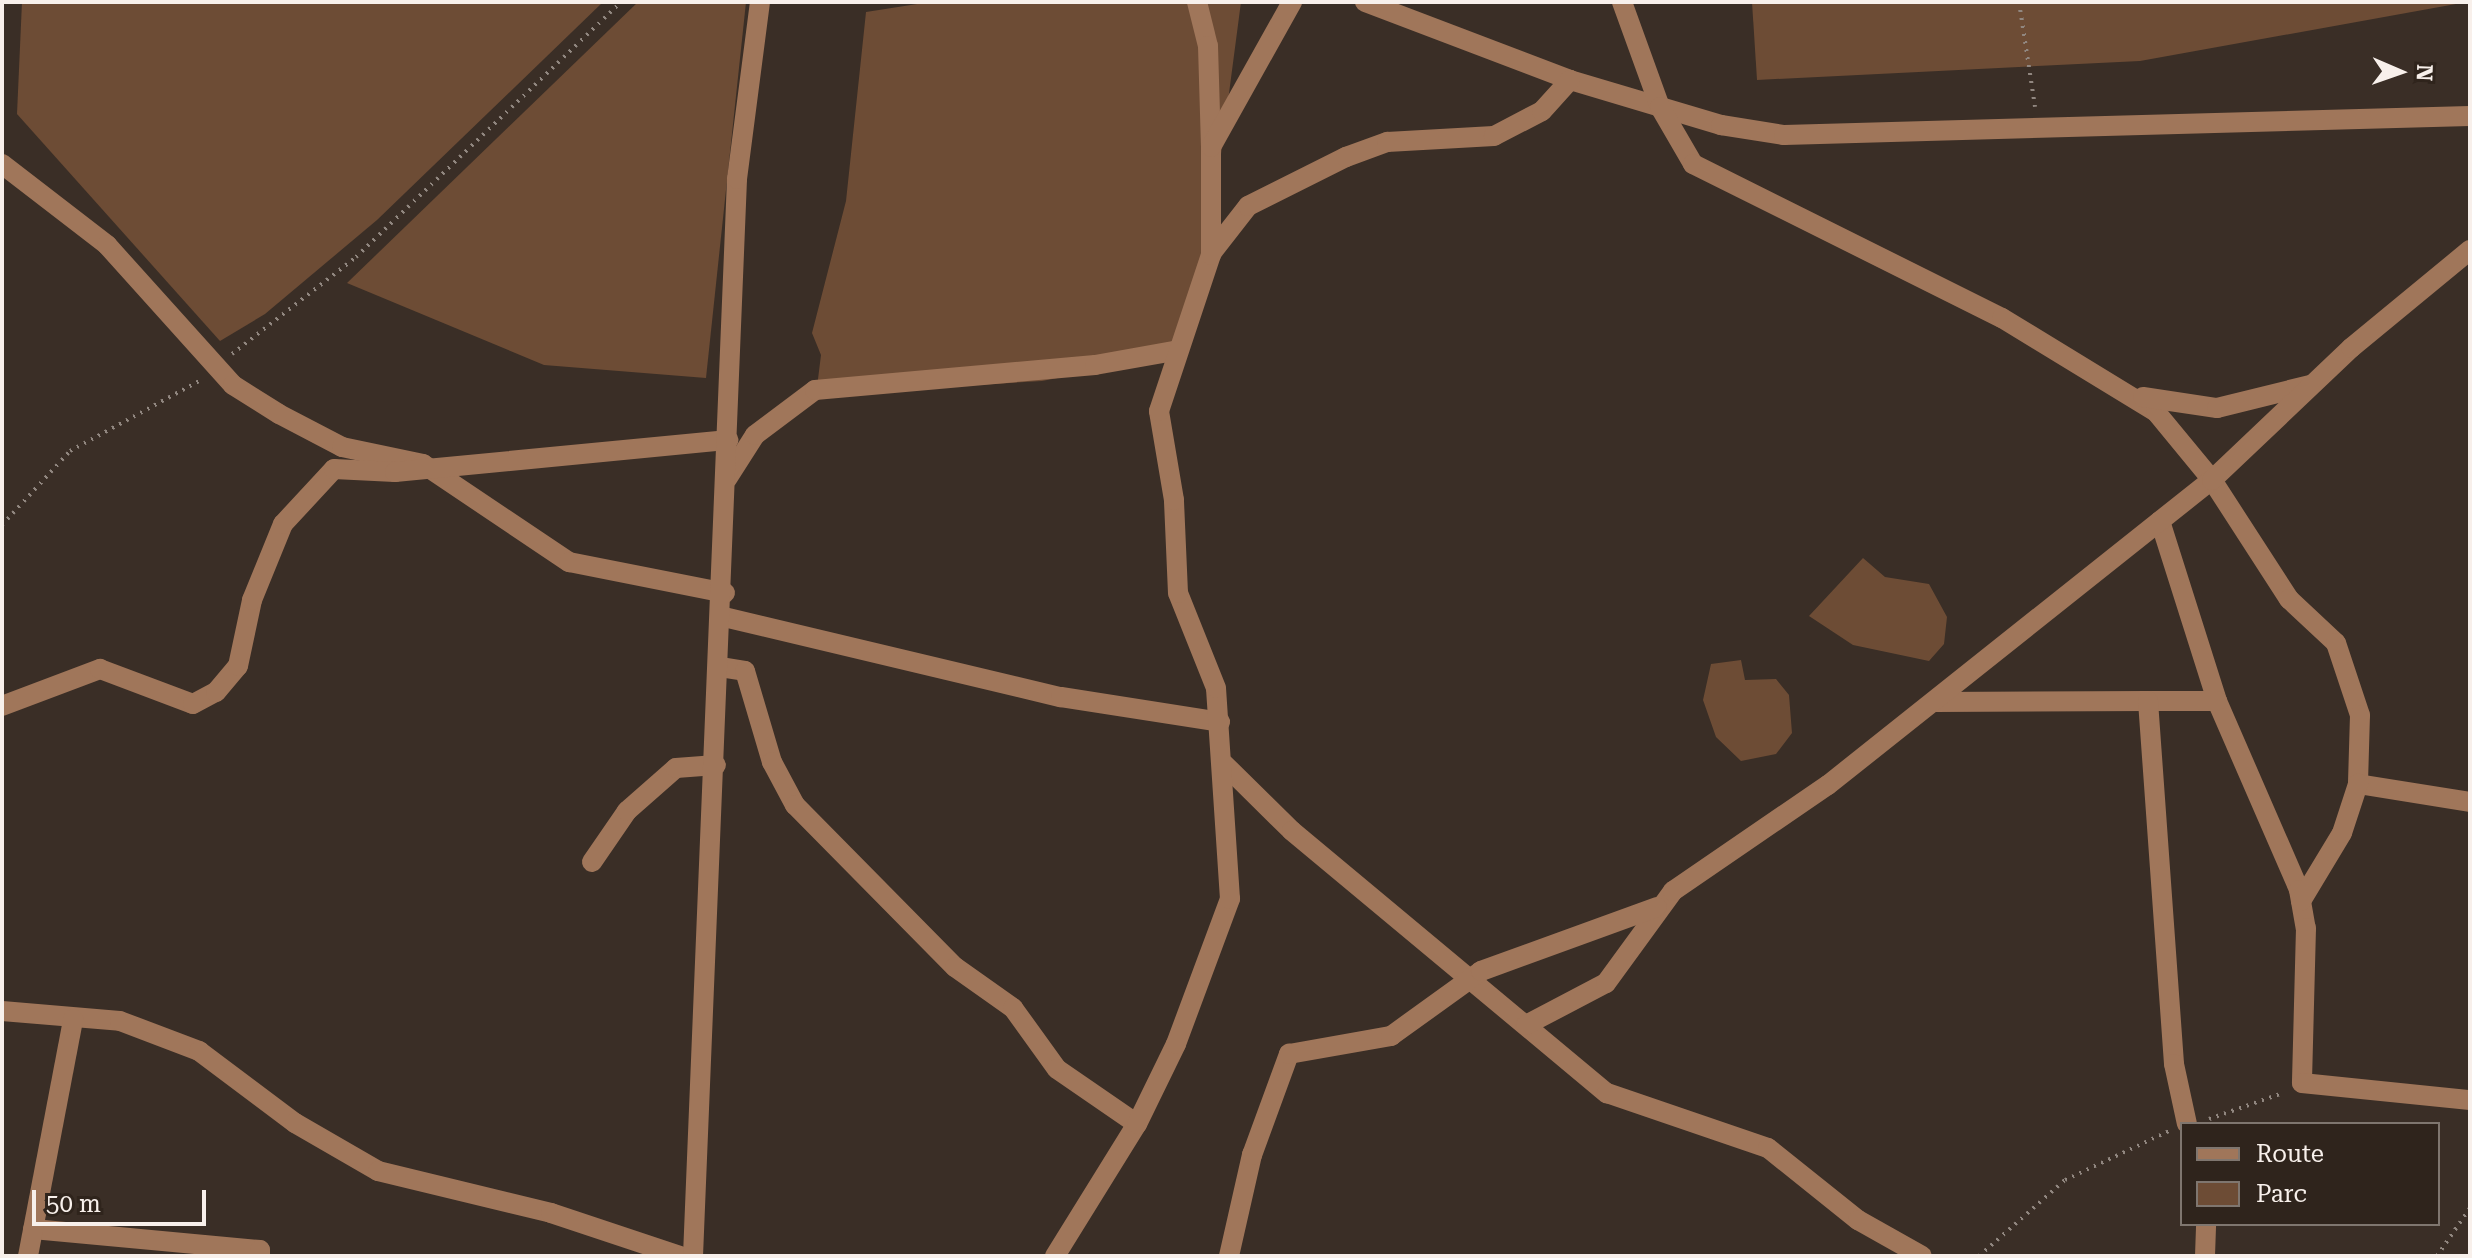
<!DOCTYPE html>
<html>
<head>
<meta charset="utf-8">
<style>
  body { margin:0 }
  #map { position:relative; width:2472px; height:1258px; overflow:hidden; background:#3a2e26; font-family:"Roboto Serif",serif }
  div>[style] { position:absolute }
  .green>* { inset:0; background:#6d4c35 }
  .path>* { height:4px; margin-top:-2px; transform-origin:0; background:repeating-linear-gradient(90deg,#918780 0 2px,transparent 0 8px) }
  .minor>* { height:20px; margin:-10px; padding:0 10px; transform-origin:10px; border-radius:10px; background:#a0765a }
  span { translate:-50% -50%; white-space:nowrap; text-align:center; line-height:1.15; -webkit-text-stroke:8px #2f241c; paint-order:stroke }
  .frame { position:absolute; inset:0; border:4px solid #f8f0eb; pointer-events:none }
  .legend { position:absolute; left:2180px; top:1122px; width:260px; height:104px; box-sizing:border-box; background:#2f241c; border:2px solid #7f766f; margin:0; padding:10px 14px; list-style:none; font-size:24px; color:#f8f0eb }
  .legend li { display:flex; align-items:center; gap:16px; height:40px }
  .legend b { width:40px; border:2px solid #7f766f }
  .north { position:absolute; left:2360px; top:32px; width:80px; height:80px; -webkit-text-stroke:6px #2f241c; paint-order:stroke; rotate:92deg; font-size:22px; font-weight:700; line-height:32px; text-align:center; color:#f8f0eb }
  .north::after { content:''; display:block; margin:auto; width:28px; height:36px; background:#f8f0eb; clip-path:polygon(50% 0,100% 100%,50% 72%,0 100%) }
  .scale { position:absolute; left:32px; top:1190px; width:174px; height:36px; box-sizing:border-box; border:4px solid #f8f0eb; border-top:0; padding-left:10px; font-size:24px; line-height:28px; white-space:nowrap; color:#f8f0eb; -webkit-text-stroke:6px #2f241c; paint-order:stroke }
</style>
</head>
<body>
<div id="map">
  <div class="green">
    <i style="clip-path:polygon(22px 2px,603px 2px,377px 220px,265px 314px,220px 341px,17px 114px)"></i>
    <i style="clip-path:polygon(638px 2px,746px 2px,706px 378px,544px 365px,347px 283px)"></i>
    <i style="clip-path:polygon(930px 2px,1241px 2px,1208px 253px,1172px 356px,1042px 381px,816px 395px,821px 355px,812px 333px,846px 201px,866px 12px)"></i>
    <i style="clip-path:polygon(1752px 2px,2467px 2px,2140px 61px,1757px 80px)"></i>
    <i style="clip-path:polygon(1863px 558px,1885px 577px,1929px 584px,1947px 617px,1944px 644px,1929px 661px,1853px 645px,1809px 616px)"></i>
    <i style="clip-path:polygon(1741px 660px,1745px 680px,1776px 679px,1789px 695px,1792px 733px,1776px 754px,1741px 761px,1716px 737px,1703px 700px,1711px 664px)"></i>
  </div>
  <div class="path">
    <i style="left:2019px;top:2px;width:106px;rotate:81.3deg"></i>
    <i style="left:232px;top:354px;width:157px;rotate:-38deg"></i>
    <i style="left:356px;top:257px;width:368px;rotate:-43.9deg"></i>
    <i style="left:2px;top:525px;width:100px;rotate:-47.4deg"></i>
    <i style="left:70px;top:451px;width:149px;rotate:-28.5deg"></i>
    <i style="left:2209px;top:1119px;width:78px;rotate:-19.4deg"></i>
    <i style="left:1979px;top:1256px;width:115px;rotate:-41.5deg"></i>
    <i style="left:2065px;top:1180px;width:115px;rotate:-25.2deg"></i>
    <i style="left:2437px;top:1256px;width:58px;rotate:-55.5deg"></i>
  </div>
  <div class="minor">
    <i style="left:1197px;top:2px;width:45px;rotate:76deg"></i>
    <i style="left:1208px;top:46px;width:101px;rotate:88.3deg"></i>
    <i style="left:1365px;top:2px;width:219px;rotate:20.8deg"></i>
    <i style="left:1570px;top:80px;width:158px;rotate:16.6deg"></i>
    <i style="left:1721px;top:125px;width:64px;rotate:9deg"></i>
    <i style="left:1784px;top:135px;width:686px;rotate:-1.59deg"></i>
    <i style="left:1622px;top:2px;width:112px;rotate:70.1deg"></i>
    <i style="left:1660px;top:107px;width:66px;rotate:59.9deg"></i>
    <i style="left:1693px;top:164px;width:345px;rotate:26.5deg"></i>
    <i style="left:2002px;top:318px;width:180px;rotate:31.4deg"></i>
    <i style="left:2156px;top:412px;width:88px;rotate:50.5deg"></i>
    <i style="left:2212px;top:480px;width:142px;rotate:57.1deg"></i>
    <i style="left:2289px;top:599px;width:64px;rotate:43.1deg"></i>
    <i style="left:2336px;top:643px;width:76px;rotate:71.6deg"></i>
    <i style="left:2360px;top:715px;width:69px;rotate:91.7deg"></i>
    <i style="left:2358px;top:784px;width:113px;rotate:9.1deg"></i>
    <i style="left:2px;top:164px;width:133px;rotate:37.6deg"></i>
    <i style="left:107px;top:245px;width:188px;rotate:48deg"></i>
    <i style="left:233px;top:385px;width:54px;rotate:32.2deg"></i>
    <i style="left:279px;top:414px;width:71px;rotate:27.6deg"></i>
    <i style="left:342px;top:447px;width:83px;rotate:11.9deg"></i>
    <i style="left:423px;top:464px;width:176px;rotate:33.9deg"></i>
    <i style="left:569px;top:562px;width:159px;rotate:11.2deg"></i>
    <i style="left:1213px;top:251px;width:57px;rotate:-52.1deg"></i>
    <i style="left:1248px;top:206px;width:110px;rotate:-26.6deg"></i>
    <i style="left:1346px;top:157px;width:44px;rotate:-20.1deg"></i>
    <i style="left:1387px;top:142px;width:107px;rotate:-3.2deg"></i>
    <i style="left:1494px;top:136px;width:54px;rotate:-27.5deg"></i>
    <i style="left:1542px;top:111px;width:42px;rotate:-47.9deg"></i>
    <i style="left:2143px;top:397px;width:75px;rotate:8.5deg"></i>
    <i style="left:2217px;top:408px;width:96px;rotate:-13.9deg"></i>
    <i style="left:727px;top:479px;width:52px;rotate:-57.5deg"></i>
    <i style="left:755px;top:435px;width:75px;rotate:-36.9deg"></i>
    <i style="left:815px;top:390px;width:281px;rotate:-5.1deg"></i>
    <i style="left:1095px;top:365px;width:85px;rotate:-10.1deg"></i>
    <i style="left:2160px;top:521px;width:189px;rotate:72.4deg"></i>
    <i style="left:2217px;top:701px;width:206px;rotate:66.5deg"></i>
    <i style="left:2299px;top:890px;width:39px;rotate:80deg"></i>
    <i style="left:2306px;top:928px;width:155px;rotate:91.5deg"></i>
    <i style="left:2302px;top:1083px;width:169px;rotate:5.8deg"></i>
    <i style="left:724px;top:617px;width:346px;rotate:13.4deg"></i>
    <i style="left:1061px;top:697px;width:161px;rotate:8.9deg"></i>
    <i style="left:720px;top:667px;width:25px;rotate:9deg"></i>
    <i style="left:745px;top:671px;width:95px;rotate:73.5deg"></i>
    <i style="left:772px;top:762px;width:49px;rotate:61.9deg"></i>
    <i style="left:795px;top:805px;width:228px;rotate:45.4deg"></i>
    <i style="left:955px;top:967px;width:71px;rotate:35.3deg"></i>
    <i style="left:1013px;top:1008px;width:75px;rotate:54.2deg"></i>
    <i style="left:1057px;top:1069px;width:97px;rotate:34.5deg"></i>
    <i style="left:2148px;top:701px;width:69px"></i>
    <i style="left:1935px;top:702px;width:213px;rotate:-0.3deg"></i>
    <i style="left:2148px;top:701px;width:364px;rotate:85.9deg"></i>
    <i style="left:2174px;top:1064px;width:61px;rotate:77.8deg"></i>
    <i style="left:2px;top:706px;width:105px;rotate:-20.7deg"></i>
    <i style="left:100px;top:669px;width:99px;rotate:20.6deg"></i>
    <i style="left:193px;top:704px;width:26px;rotate:-28deg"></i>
    <i style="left:216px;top:692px;width:34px;rotate:-50deg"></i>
    <i style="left:238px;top:666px;width:67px;rotate:-78deg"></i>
    <i style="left:252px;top:600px;width:82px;rotate:-67.8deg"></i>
    <i style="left:283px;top:524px;width:75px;rotate:-47.2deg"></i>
    <i style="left:334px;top:469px;width:61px;rotate:2.8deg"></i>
    <i style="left:395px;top:472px;width:335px;rotate:-5.5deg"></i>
    <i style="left:1224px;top:764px;width:95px;rotate:44.6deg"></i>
    <i style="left:1292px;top:831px;width:410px;rotate:39.8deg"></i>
    <i style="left:1607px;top:1093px;width:170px;rotate:18.9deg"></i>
    <i style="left:1768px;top:1148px;width:115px;rotate:38.7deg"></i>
    <i style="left:1858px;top:1220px;width:73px;rotate:29.4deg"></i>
    <i style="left:592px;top:862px;width:62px;rotate:-55.5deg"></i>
    <i style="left:627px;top:811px;width:65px;rotate:-41.3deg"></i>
    <i style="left:676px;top:768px;width:40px;rotate:-4.3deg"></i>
    <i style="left:2301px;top:901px;width:79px;rotate:-58.9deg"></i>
    <i style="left:2342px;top:833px;width:52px;rotate:-71.9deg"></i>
    <i style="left:2px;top:1011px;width:118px;rotate:4.8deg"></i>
    <i style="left:120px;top:1021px;width:85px;rotate:20.8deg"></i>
    <i style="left:199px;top:1051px;width:120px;rotate:36.9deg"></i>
    <i style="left:295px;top:1123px;width:96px;rotate:30deg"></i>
    <i style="left:378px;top:1171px;width:178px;rotate:13.6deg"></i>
    <i style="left:551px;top:1213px;width:136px;rotate:18.4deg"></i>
    <i style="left:1526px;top:1025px;width:90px;rotate:-27.7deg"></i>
    <i style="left:1606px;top:983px;width:114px;rotate:-53.9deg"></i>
    <i style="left:1673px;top:891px;width:188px;rotate:-34.4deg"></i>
    <i style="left:1828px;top:785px;width:490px;rotate:-38.5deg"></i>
    <i style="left:2212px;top:480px;width:192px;rotate:-43.5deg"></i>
    <i style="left:2351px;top:348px;width:154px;rotate:-39.5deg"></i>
    <i style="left:33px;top:1229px;width:228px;rotate:5.3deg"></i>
    <i style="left:260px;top:1250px;width:6px;rotate:90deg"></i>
    <i style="left:28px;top:1256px;width:241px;rotate:-79.2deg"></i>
    <i style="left:693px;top:1256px;width:1078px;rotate:-87.66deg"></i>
    <i style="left:737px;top:179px;width:178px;rotate:-82.6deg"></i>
    <i style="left:1055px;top:1256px;width:155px;rotate:-58.2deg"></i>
    <i style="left:1137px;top:1124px;width:89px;rotate:-64deg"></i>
    <i style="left:1176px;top:1044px;width:155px;rotate:-69.6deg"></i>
    <i style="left:1230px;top:899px;width:211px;rotate:-93.8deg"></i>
    <i style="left:1216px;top:688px;width:102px;rotate:-111.8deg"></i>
    <i style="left:1178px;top:593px;width:93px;rotate:-92.5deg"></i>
    <i style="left:1174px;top:500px;width:90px;rotate:-99.6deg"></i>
    <i style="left:1159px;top:411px;width:164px;rotate:-71.6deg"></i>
    <i style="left:1211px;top:255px;width:108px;rotate:-90deg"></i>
    <i style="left:1211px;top:147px;width:166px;rotate:-60.8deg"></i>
    <i style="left:1229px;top:1256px;width:104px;rotate:-77.2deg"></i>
    <i style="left:1252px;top:1155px;width:108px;rotate:-69.9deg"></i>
    <i style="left:1289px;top:1054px;width:104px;rotate:-10deg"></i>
    <i style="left:1391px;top:1036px;width:111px;rotate:-35.8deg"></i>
    <i style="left:1481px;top:971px;width:187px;rotate:-20deg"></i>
    <i style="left:2205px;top:1256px;width:32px;rotate:-88deg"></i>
  </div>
  <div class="frame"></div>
  <ul class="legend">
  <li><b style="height:10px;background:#a0765a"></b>Route</li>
  <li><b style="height:22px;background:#6d4c35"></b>Parc</li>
  </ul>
  <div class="north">N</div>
  <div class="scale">50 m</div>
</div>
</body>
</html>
